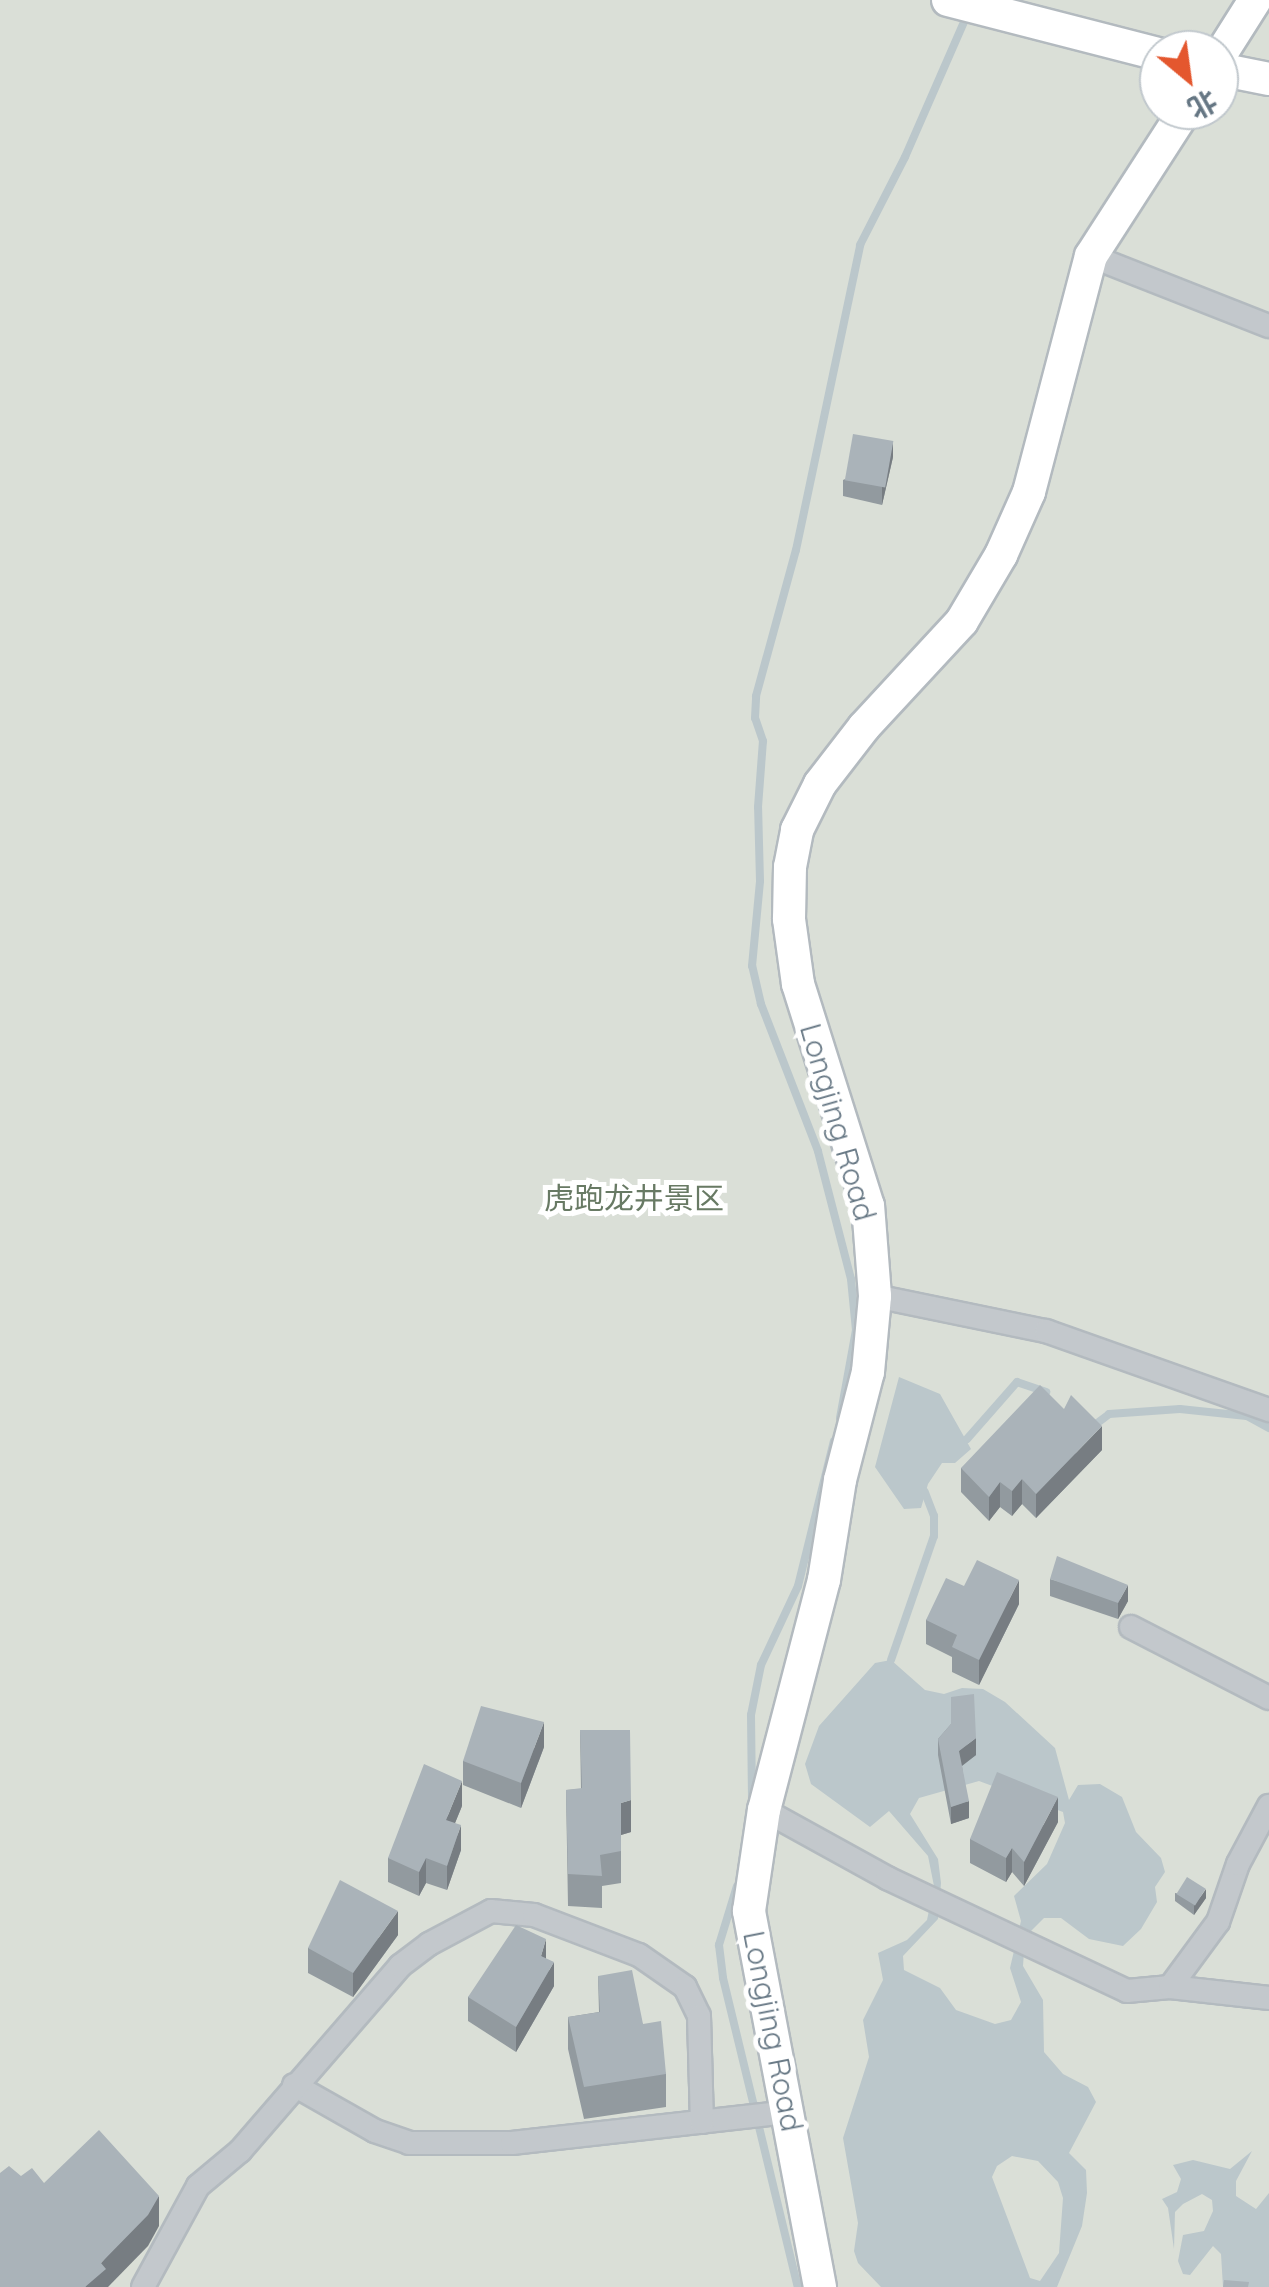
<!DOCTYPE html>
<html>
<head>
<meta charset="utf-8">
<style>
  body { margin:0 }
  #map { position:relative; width:1269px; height:2287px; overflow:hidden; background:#fafaf8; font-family:Quicksand,"Noto Sans SC",sans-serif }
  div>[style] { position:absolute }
  .green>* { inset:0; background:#dadfd7 }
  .water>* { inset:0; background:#bbc7cb }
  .stream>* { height:8px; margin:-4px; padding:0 4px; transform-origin:4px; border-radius:4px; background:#bbc7cb }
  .roads { filter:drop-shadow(2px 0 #b3babf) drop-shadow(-2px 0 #b3babf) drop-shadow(0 2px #b3babf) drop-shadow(0 -2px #b3babf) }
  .street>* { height:22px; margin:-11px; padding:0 11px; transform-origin:11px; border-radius:11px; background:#c3c8cc }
  .secondary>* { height:32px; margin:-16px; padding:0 16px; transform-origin:16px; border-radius:16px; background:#fff }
  .wall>* { inset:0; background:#929a9f }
  .shaded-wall>* { inset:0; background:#777d82 }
  .building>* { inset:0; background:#aab3b9; transform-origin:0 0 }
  span { translate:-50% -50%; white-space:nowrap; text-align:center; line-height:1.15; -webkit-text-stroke:10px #fff; paint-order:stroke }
  .street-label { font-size:30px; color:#657683 }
  .park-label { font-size:30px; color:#687a64 }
  .north { position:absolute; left:1139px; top:30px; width:100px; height:100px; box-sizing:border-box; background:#fff; border:2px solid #c1c8cd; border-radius:50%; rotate:151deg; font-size:28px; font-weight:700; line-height:40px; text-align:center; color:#657683 }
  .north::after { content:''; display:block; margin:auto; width:35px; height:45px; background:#e4572e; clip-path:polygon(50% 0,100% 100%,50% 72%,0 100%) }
</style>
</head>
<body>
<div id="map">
  <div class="green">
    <i style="clip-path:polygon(evenodd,0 0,1269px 0,1269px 2287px,0 2287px,0 0,1159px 50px,1219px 50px,1219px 110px,1159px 110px,1159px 50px)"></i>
  </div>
  <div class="water">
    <i style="clip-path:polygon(899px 1377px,940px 1394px,971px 1449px,955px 1463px,942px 1463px,928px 1484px,921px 1508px,904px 1509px,875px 1467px)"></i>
    <i style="clip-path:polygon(evenodd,891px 1660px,925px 1690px,944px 1694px,962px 1688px,983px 1689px,1005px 1702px,1055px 1748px,1069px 1800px,1078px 1785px,1100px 1784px,1122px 1797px,1136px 1832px,1161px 1858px,1165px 1872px,1155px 1887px,1157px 1902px,1141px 1929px,1123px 1946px,1089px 1939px,1061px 1918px,1044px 1918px,1025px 1937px,1023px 1966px,1043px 2000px,1044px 2052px,1063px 2074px,1088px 2087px,1096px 2102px,1069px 2153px,1086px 2170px,1087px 2193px,1082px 2226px,1057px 2287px,881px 2287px,858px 2263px,854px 2251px,858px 2223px,843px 2138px,869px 2057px,863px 2020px,883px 1980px,878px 1953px,907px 1940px,927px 1920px,934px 1886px,928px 1856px,889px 1811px,870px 1827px,811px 1784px,805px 1764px,819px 1726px,875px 1663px,891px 1660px,979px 1781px,1063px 1812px,1065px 1823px,1047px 1864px,1014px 1896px,1021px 1921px,1010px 1968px,1021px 2002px,1011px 2020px,995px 2024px,956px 2010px,940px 1988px,904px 1970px,903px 1956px,938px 1919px,941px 1883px,938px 1859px,910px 1814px,919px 1798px,979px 1781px,891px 1660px,1012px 2156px,1038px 2161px,1058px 2182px,1063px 2198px,1059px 2253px,1040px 2281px,1030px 2278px,992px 2177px,997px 2166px,1012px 2156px)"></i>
    <i style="clip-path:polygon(1252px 2151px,1236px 2181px,1236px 2196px,1256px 2209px,1269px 2193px,1269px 2287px,1223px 2287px,1221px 2254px,1213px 2246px,1190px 2275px,1183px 2274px,1178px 2261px,1183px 2235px,1204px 2231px,1213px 2211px,1212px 2200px,1202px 2194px,1183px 2204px,1175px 2212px,1174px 2249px,1168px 2208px,1162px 2199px,1177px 2192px,1181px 2179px,1173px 2165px,1193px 2160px,1230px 2169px)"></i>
  </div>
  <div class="stream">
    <i style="left:840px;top:1418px;width:89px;rotate:-79.7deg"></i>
    <i style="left:856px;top:1330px;width:51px;rotate:-95.6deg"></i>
    <i style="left:851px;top:1279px;width:132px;rotate:-104.5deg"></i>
    <i style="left:818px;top:1151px;width:158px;rotate:-111.2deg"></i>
    <i style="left:761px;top:1004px;width:39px;rotate:-103deg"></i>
    <i style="left:752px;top:966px;width:85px;rotate:-84.6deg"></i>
    <i style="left:760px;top:881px;width:74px;rotate:-91.5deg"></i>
    <i style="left:758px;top:807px;width:66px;rotate:-85.7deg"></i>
    <i style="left:763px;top:741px;width:24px;rotate:-109deg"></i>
    <i style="left:755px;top:718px;width:22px;rotate:-87deg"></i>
    <i style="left:756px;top:696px;width:151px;rotate:-74.7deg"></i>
    <i style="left:796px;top:550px;width:312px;rotate:-78.1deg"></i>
    <i style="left:860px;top:245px;width:99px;rotate:-62.9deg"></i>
    <i style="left:905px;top:157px;width:157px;rotate:-66.4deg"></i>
    <i style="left:1092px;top:1427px;width:21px;rotate:-37deg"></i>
    <i style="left:1109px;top:1414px;width:71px;rotate:-4deg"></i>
    <i style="left:1180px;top:1409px;width:67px;rotate:6deg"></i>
    <i style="left:1247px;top:1416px;width:25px;rotate:29deg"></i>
    <i style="left:967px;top:1439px;width:76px;rotate:-48.7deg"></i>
    <i style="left:1017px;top:1382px;width:31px;rotate:19deg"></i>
    <i style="left:891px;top:1660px;width:131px;rotate:-70.9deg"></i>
    <i style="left:934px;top:1536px;width:20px;rotate:-90deg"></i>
    <i style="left:934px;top:1516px;width:26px;rotate:-111deg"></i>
    <i style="left:752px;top:1798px;width:83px;rotate:-90.7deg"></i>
    <i style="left:751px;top:1715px;width:51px;rotate:-78.7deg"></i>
    <i style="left:761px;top:1665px;width:87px;rotate:-64.9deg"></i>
    <i style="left:798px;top:1586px;width:149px;rotate:-76.1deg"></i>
    <i style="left:737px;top:1886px;width:62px;rotate:107deg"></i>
    <i style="left:719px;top:1945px;width:33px;rotate:83deg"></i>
    <i style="left:723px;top:1978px;width:318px;rotate:76.4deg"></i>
  </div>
  <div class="roads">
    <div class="street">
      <i style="left:1091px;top:256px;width:191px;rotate:21.5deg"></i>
      <i style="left:875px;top:1296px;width:175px;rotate:11.6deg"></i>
      <i style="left:1046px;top:1331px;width:237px;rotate:19.5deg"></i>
      <i style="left:1131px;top:1627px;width:155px;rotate:27.2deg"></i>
      <i style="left:764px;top:1810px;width:141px;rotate:28.9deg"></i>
      <i style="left:887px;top:1878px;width:265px;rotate:25.2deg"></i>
      <i style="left:1127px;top:1991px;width:43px;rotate:-5.3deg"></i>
      <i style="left:1170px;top:1987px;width:100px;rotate:6.3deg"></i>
      <i style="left:1170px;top:1987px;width:81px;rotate:-53.6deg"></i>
      <i style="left:1218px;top:1922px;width:61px;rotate:-71deg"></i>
      <i style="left:1238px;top:1864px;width:66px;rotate:-61.9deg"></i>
      <i style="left:294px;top:2085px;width:93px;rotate:29.6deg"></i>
      <i style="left:375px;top:2131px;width:36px;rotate:19deg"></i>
      <i style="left:409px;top:2143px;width:103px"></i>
      <i style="left:512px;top:2143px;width:279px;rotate:-6.4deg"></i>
      <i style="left:143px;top:2287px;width:115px;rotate:-61.4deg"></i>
      <i style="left:198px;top:2186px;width:55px;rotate:-39.8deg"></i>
      <i style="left:240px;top:2151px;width:245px;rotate:-49.1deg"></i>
      <i style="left:400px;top:1966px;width:36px;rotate:-37deg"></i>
      <i style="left:429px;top:1944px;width:70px;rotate:-28deg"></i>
      <i style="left:491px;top:1911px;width:43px;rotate:5.3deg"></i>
      <i style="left:534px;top:1915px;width:112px;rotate:20.9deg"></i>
      <i style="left:639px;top:1955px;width:56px;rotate:34.8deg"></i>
      <i style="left:685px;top:1987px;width:32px;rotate:64deg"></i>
      <i style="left:699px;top:2016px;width:106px;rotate:88.4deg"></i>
    </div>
    <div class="secondary">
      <i style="left:948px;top:0;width:218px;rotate:14.4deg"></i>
      <i style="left:1219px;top:57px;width:67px;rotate:-57.7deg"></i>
      <i style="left:1219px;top:69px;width:51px;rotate:11.3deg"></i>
      <i style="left:820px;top:2287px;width:383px;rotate:-100.7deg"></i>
      <i style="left:749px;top:1911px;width:102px;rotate:-81.6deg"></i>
      <i style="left:764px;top:1810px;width:238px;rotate:-75.4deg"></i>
      <i style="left:824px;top:1580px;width:101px;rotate:-80.9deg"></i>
      <i style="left:840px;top:1480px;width:112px;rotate:-75.5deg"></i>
      <i style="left:868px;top:1372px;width:76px;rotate:-84.7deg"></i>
      <i style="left:875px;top:1296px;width:90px;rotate:-94.4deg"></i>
      <i style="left:868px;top:1206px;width:233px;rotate:-107.5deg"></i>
      <i style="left:798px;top:984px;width:66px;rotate:-97.9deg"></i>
      <i style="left:789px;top:919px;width:52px;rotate:-88.9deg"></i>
      <i style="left:790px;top:867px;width:38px;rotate:-79deg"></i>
      <i style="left:797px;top:830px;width:51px;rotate:-63.4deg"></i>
      <i style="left:820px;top:784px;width:72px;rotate:-52.3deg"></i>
      <i style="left:864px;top:727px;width:144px;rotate:-47.2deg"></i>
      <i style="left:962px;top:621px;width:77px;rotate:-59.4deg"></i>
      <i style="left:1001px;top:555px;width:69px;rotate:-66deg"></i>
      <i style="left:1029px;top:492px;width:244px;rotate:-75.3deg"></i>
      <i style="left:1091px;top:256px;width:174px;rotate:-57.2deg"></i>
    </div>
  </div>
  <div class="wall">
    <i style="clip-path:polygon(893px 457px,882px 505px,843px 496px,843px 480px)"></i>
    <i style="clip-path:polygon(1102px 1450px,1036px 1518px,1022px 1504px,1012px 1516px,1000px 1507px,989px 1521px,961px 1492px,961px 1468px)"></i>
    <i style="clip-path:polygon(1050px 1579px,1128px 1601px,1118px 1619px,1050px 1596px)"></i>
    <i style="clip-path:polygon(964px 1586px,1019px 1604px,979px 1685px,952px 1672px,952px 1657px,926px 1644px,926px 1620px)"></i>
    <i style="clip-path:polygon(951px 1724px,976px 1755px,962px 1766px,969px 1818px,951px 1824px,938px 1755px,938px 1739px)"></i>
    <i style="clip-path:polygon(580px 1730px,631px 1832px,621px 1835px,621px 1883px,602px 1886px,602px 1908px,568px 1906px,566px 1790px,581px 1789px)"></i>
    <i style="clip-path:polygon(544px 1747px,521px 1808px,463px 1785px,463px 1761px)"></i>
    <i style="clip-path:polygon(462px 1806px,455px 1823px,461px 1850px,447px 1890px,426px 1883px,419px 1896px,388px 1882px,388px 1858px)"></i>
    <i style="clip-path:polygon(1058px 1822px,1024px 1886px,1012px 1872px,1006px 1882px,970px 1863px,970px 1839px)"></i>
    <i style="clip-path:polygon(1175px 1893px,1206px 1898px,1194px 1915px,1175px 1901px)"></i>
    <i style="clip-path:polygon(398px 1935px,353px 1997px,308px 1973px,308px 1948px)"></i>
    <i style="clip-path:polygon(546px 1959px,554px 1986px,516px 2052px,468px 2021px,468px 1997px)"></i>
    <i style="clip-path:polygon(598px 1976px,643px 2024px,666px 2074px,666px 2107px,584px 2119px,568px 2049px,568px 2017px,599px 2012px)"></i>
  </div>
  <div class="shaded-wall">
    <i style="clip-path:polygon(893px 441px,893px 457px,882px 505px,882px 488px)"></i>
    <i style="clip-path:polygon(1102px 1426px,1102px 1450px,1036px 1518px,1036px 1494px)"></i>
    <i style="clip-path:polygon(1022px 1479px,1022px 1504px,1012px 1516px,1012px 1491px)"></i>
    <i style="clip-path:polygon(1000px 1482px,1000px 1507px,989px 1521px,989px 1497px)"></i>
    <i style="clip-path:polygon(1019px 1580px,1019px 1604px,979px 1685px,979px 1660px)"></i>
    <i style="clip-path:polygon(1128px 1585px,1128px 1601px,1118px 1619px,1118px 1603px)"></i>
    <i style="clip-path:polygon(544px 1722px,544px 1747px,521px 1808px,521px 1783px)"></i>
    <i style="clip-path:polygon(976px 1738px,976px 1755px,959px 1768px,959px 1751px)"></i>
    <i style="clip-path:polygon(462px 1781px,462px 1806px,446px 1845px,446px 1820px)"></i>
    <i style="clip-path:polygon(1058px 1797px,1058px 1822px,1024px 1886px,1024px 1862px)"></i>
    <i style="clip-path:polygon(631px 1800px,631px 1832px,621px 1835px,621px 1803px)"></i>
    <i style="clip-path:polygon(969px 1801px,969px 1818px,951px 1824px,951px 1807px)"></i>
    <i style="clip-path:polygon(461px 1825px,461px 1850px,447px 1890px,447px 1866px)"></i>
    <i style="clip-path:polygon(1012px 1848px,1012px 1872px,1006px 1882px,1006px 1858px)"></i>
    <i style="clip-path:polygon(426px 1858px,426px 1883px,419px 1896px,419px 1872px)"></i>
    <i style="clip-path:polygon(1206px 1889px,1206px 1898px,1194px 1915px,1194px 1906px)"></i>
    <i style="clip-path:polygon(398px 1911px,398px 1935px,353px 1997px,353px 1973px)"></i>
    <i style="clip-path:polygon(546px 1939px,546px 1964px,541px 1956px)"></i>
    <i style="clip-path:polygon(554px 1962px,554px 1986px,516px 2052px,516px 2027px)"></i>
    <i style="clip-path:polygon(159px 2196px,159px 2226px,148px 2246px,108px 2287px,85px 2287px,101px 2263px)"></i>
  </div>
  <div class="building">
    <i style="left:853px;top:434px;width:41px;height:47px;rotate:10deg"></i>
    <i style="clip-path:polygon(1040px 1385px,1064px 1409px,1071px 1395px,1102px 1426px,1036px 1494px,1022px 1479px,1012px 1491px,1000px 1482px,989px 1497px,961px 1468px)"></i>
    <i style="clip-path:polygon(1057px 1556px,1128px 1585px,1118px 1603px,1050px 1579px)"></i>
    <i style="clip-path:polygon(977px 1560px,1019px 1580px,979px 1660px,952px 1647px,957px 1635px,926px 1620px,946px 1578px,964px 1586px)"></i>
    <i style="clip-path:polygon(974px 1694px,976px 1738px,959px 1751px,969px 1801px,951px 1807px,938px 1739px,951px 1724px,951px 1697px)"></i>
    <i style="clip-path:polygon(481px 1706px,544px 1722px,521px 1783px,463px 1761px)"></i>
    <i style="clip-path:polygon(580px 1730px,630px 1730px,631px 1800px,621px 1803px,621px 1851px,600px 1855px,602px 1876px,568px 1874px,566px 1790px,582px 1788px)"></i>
    <i style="clip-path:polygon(424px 1764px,462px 1781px,446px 1820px,461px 1825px,447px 1866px,426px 1858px,419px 1872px,388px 1858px)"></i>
    <i style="clip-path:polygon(997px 1772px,1058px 1797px,1024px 1862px,1012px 1848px,1006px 1858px,970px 1839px)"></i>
    <i style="left:1187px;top:1877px;width:22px;height:20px;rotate:32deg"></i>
    <i style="clip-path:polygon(340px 1880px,398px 1911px,353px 1973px,308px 1948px)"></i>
    <i style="clip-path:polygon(516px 1925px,546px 1939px,541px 1956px,554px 1962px,516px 2027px,468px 1997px)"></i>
    <i style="clip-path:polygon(632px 1970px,643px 2024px,661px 2021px,666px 2074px,584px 2087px,568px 2017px,600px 2012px,598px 1976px)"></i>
    <i style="clip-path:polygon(99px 2130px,159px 2196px,148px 2215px,101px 2263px,106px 2269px,85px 2287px,0 2287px,0 2173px,9px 2166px,21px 2176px,32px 2168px,44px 2183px)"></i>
    <i style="clip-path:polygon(1224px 2280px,1249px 2282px,1248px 2287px,1223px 2287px)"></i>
  </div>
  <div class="street-label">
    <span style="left:838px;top:1122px;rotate:74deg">Longjing Road</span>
    <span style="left:773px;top:2031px;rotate:79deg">Longjing Road</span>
  </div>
  <div class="park-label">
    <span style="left:634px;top:1198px">虎跑龙井景区</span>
  </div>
  <div class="north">北</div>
</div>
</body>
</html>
